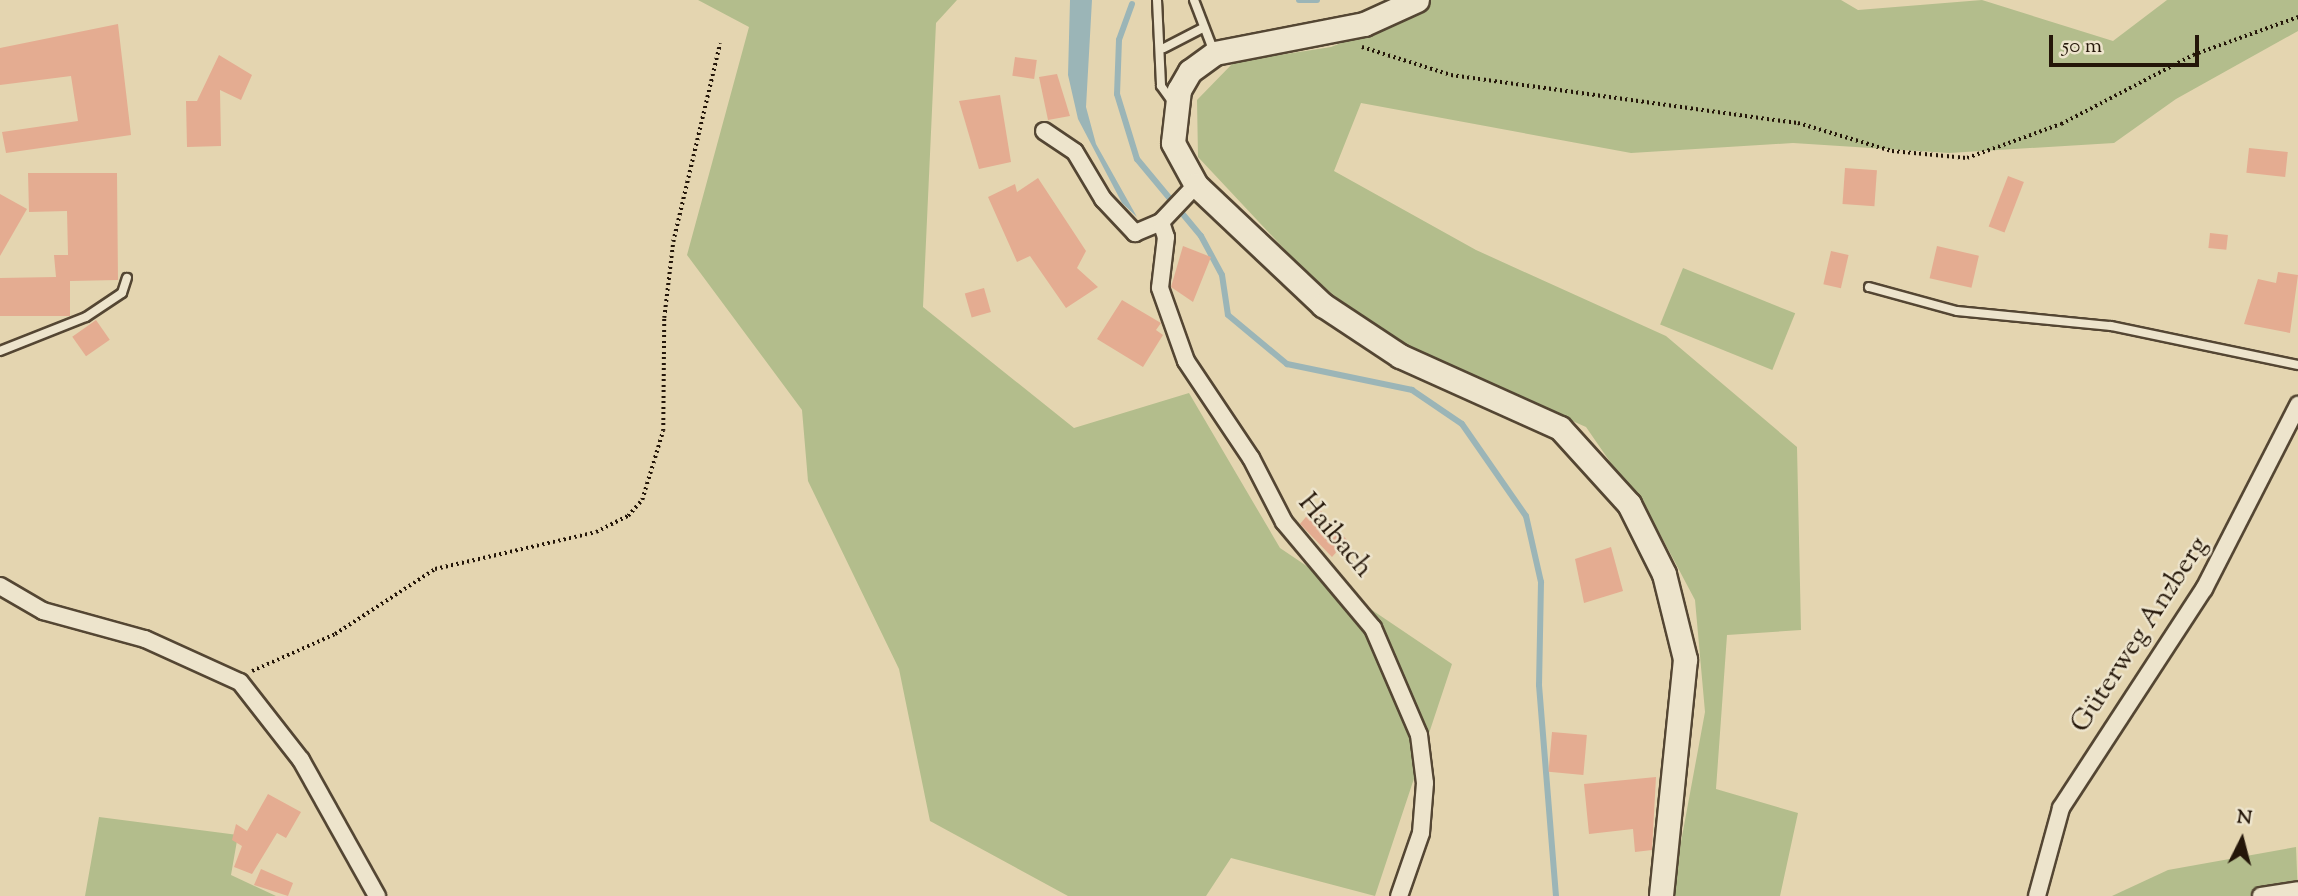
<!DOCTYPE html>
<html>
<head>
<meta charset="utf-8">
<style>
  body { margin:0 }
  #map { position:relative; width:2298px; height:896px; overflow:hidden; background:#e4d5b0; font-family:"Sorts Mill Goudy",serif }
  div>[style] { position:absolute }
  .green>* { inset:0; background:#b3bd8c; transform-origin:0 0 }
  .water>* { inset:0; background:#9bb5b7 }
  .stream>* { height:6px; margin:-3px; padding:0 3px; transform-origin:3px; border-radius:3px; background:#9bb5b7 }
  .building>* { inset:0; background:#e4ac91; transform-origin:0 0 }
  .path>* { height:3.5px; margin-top:-1.75px; transform-origin:0; background:repeating-linear-gradient(90deg,#241609 0 2px,transparent 0 5.5px) }
  .roads { filter:drop-shadow(2px 0 #544633) drop-shadow(-2px 0 #544633) drop-shadow(0 2px #544633) drop-shadow(0 -2px #544633) }
  .lane>* { height:8px; margin:-4px; padding:0 4px; transform-origin:4px; border-radius:4px; background:#ede4cc }
  .street>* { height:16px; margin:-8px; padding:0 8px; transform-origin:8px; border-radius:8px; background:#ede4cc }
  .secondary>* { height:23px; margin:-11.5px; padding:0 11.5px; transform-origin:11.5px; border-radius:11.5px; background:#ede4cc }
  span { translate:-50% -50%; white-space:nowrap; text-align:center; line-height:1.15; -webkit-text-stroke:5px #ede4cc; paint-order:stroke }
  .street-label { font-size:28px; color:#241609 }
  .north { position:absolute; left:2207px; top:805px; width:70px; height:70px; -webkit-text-stroke:5px #ede4cc; paint-order:stroke; rotate:6deg; font-size:19px; font-weight:700; line-height:28px; text-align:center; color:#241609 }
  .north::after { content:''; display:block; margin:auto; width:24px; height:32px; background:#241609; clip-path:polygon(50% 0,100% 100%,50% 72%,0 100%) }
  .scale { position:absolute; left:2049px; top:35px; width:150px; height:32px; box-sizing:border-box; border:4px solid #241609; border-top:0; padding-left:9px; font-size:21px; line-height:24px; white-space:nowrap; color:#241609; -webkit-text-stroke:5px #ede4cc; paint-order:stroke }
</style>
</head>
<body>
<div id="map">
  <div class="green">
    <i style="clip-path:polygon(698px 0,957px 0,936px 23px,923px 307px,1074px 428px,1189px 393px,1280px 548px,1452px 664px,1375px 896px,1231px 858px,1206px 896px,1068px 896px,930px 821px,899px 669px,808px 481px,802px 410px,687px 255px,749px 27px)"></i>
    <i style="clip-path:polygon(1431px 0,1841px 0,1858px 10px,1982px 0,2113px 41px,2167px 0,2298px 0,2298px 31px,2176px 99px,2114px 143px,1949px 153px,1793px 143px,1631px 153px,1361px 103px,1334px 171px,1476px 250px,1666px 336px,1797px 447px,1801px 630px,1727px 635px,1716px 789px,1798px 813px,1780px 896px,1671px 896px,1705px 712px,1695px 600px,1660px 534px,1586px 427px,1384px 338px,1304px 270px,1198px 157px,1197px 100px,1234px 62px,1331px 47px,1410px 16px)"></i>
    <i style="left:1683px;top:268px;width:121px;height:61px;rotate:22deg"></i>
    <i style="clip-path:polygon(99px 817px,238px 835px,231px 875px,276px 896px,85px 896px)"></i>
    <i style="clip-path:polygon(2296px 847px,2298px 896px,2112px 896px,2168px 870px)"></i>
  </div>
  <div class="water">
    <i style="clip-path:polygon(1070px 0,1092px 0,1086px 107px,1096px 144px,1137px 217px,1122px 203px,1078px 119px,1068px 75px)"></i>
  </div>
  <div class="stream">
    <i style="left:1299px;top:0;width:18px"></i>
    <i style="left:1132px;top:4px;width:38px;rotate:110deg"></i>
    <i style="left:1119px;top:40px;width:54px;rotate:92.1deg"></i>
    <i style="left:1117px;top:94px;width:68px;rotate:72.9deg"></i>
    <i style="left:1137px;top:159px;width:100px;rotate:50.3deg"></i>
    <i style="left:1201px;top:236px;width:44px;rotate:61.7deg"></i>
    <i style="left:1222px;top:275px;width:40px;rotate:81.5deg"></i>
    <i style="left:1228px;top:315px;width:77px;rotate:39.7deg"></i>
    <i style="left:1287px;top:364px;width:128px;rotate:11.7deg"></i>
    <i style="left:1412px;top:390px;width:60px;rotate:34.2deg"></i>
    <i style="left:1462px;top:424px;width:112px;rotate:55.2deg"></i>
    <i style="left:1526px;top:516px;width:68px;rotate:77.2deg"></i>
    <i style="left:1541px;top:582px;width:103px;rotate:91.1deg"></i>
    <i style="left:1539px;top:685px;width:212px;rotate:85.4deg"></i>
  </div>
  <div class="building">
    <i style="clip-path:polygon(118px 24px,131px 135px,6px 153px,2px 132px,78px 121px,71px 76px,0 85px,0 48px)"></i>
    <i style="clip-path:polygon(219px 55px,252px 75px,241px 100px,220px 90px,221px 146px,187px 147px,186px 101px,197px 101px)"></i>
    <i style="left:1015px;top:57px;width:22px;height:19px;rotate:8deg"></i>
    <i style="clip-path:polygon(1057px 74px,1070px 116px,1048px 120px,1039px 77px)"></i>
    <i style="clip-path:polygon(1000px 95px,1011px 162px,979px 169px,959px 101px)"></i>
    <i style="left:2249px;top:148px;width:39px;height:25px;rotate:6deg"></i>
    <i style="left:1845px;top:168px;width:32px;height:36px;rotate:4deg"></i>
    <i style="clip-path:polygon(28px 173px,117px 173px,118px 280px,70px 281px,70px 316px,0 316px,0 278px,56px 277px,54px 255px,68px 255px,67px 211px,29px 212px)"></i>
    <i style="left:2008px;top:176px;width:17px;height:54px;rotate:21deg"></i>
    <i style="clip-path:polygon(1038px 178px,1086px 251px,1077px 268px,1098px 287px,1066px 308px,1030px 256px,1017px 262px,988px 197px,1015px 184px,1017px 192px)"></i>
    <i style="clip-path:polygon(0 194px,27px 209px,0 256px)"></i>
    <i style="left:2210px;top:233px;width:18px;height:15px;rotate:6deg"></i>
    <i style="clip-path:polygon(1183px 246px,1211px 257px,1193px 302px,1171px 287px)"></i>
    <i style="left:1937px;top:246px;width:43px;height:33px;rotate:13deg"></i>
    <i style="left:1831px;top:251px;width:18px;height:34px;rotate:13deg"></i>
    <i style="clip-path:polygon(2278px 272px,2298px 275px,2290px 333px,2244px 324px,2258px 279px,2276px 283px)"></i>
    <i style="left:984px;top:288px;width:25px;height:20px;rotate:74deg"></i>
    <i style="clip-path:polygon(1122px 300px,1161px 323px,1156px 330px,1163px 335px,1143px 367px,1097px 339px)"></i>
    <i style="left:96px;top:320px;width:24px;height:29px;rotate:55deg"></i>
    <i style="clip-path:polygon(1316px 505px,1347px 540px,1332px 557px,1300px 524px)"></i>
    <i style="clip-path:polygon(1611px 547px,1623px 591px,1584px 603px,1575px 559px)"></i>
    <i style="left:1552px;top:732px;width:35px;height:40px;rotate:5deg"></i>
    <i style="clip-path:polygon(1656px 777px,1652px 850px,1635px 852px,1633px 829px,1589px 834px,1584px 784px)"></i>
    <i style="clip-path:polygon(268px 794px,301px 812px,286px 838px,277px 833px,252px 874px,234px 867px,242px 846px,232px 840px,236px 824px,247px 831px)"></i>
    <i style="clip-path:polygon(261px 869px,293px 883px,288px 896px,254px 885px)"></i>
  </div>
  <div class="path">
    <i style="left:1362px;top:47px;width:93px;rotate:17.5deg"></i>
    <i style="left:1451px;top:75px;width:350px;rotate:7.9deg"></i>
    <i style="left:1798px;top:123px;width:98px;rotate:16.6deg"></i>
    <i style="left:1892px;top:151px;width:75px;rotate:5.3deg"></i>
    <i style="left:1967px;top:158px;width:100px;rotate:-19.9deg"></i>
    <i style="left:2061px;top:124px;width:149px;rotate:-27.6deg"></i>
    <i style="left:2193px;top:55px;width:112px;rotate:-19.9deg"></i>
    <i style="left:252px;top:671px;width:91px;rotate:-24deg"></i>
    <i style="left:335px;top:634px;width:119px;rotate:-33deg"></i>
    <i style="left:435px;top:569px;width:165px;rotate:-12.9deg"></i>
    <i style="left:596px;top:532px;width:36px;rotate:-27deg"></i>
    <i style="left:628px;top:516px;width:21px;rotate:-49deg"></i>
    <i style="left:642px;top:500px;width:72px;rotate:-73.1deg"></i>
    <i style="left:663px;top:431px;width:113px;rotate:-89.5deg"></i>
    <i style="left:664px;top:318px;width:77px;rotate:-83.2deg"></i>
    <i style="left:673px;top:242px;width:204px;rotate:-76.7deg"></i>
  </div>
  <div class="roads">
    <div class="lane">
      <i style="left:1157px;top:0;width:86px;rotate:87.3deg"></i>
      <i style="left:1161px;top:86px;width:22px;rotate:54deg"></i>
      <i style="left:1194px;top:0;width:56px;rotate:69deg"></i>
      <i style="left:1164px;top:48px;width:42px;rotate:-27.2deg"></i>
      <i style="left:1869px;top:287px;width:91px;rotate:15.3deg"></i>
      <i style="left:1957px;top:311px;width:155px;rotate:5.6deg"></i>
      <i style="left:2111px;top:326px;width:191px;rotate:11.8deg"></i>
      <i style="left:0;top:351px;width:92px;rotate:-21.6deg"></i>
      <i style="left:86px;top:317px;width:43px;rotate:-33.7deg"></i>
      <i style="left:122px;top:293px;width:16px;rotate:-72deg"></i>
    </div>
    <div class="street">
      <i style="left:1044px;top:131px;width:37px;rotate:34deg"></i>
      <i style="left:1075px;top:152px;width:55px;rotate:59.2deg"></i>
      <i style="left:1103px;top:199px;width:47px;rotate:46.7deg"></i>
      <i style="left:1135px;top:233px;width:28px;rotate:-23deg"></i>
      <i style="left:1196px;top:185px;width:51px;rotate:133.4deg"></i>
      <i style="left:1161px;top:222px;width:16px;rotate:72deg"></i>
      <i style="left:1166px;top:237px;width:51px;rotate:96.7deg"></i>
      <i style="left:1160px;top:288px;width:77px;rotate:70.4deg"></i>
      <i style="left:1186px;top:361px;width:117px;rotate:56.2deg"></i>
      <i style="left:1251px;top:458px;width:72px;rotate:62.7deg"></i>
      <i style="left:1284px;top:522px;width:138px;rotate:50deg"></i>
      <i style="left:1373px;top:628px;width:116px;rotate:66.7deg"></i>
      <i style="left:1419px;top:735px;width:48px;rotate:82.9deg"></i>
      <i style="left:1425px;top:783px;width:50px;rotate:94.6deg"></i>
      <i style="left:1421px;top:833px;width:67px;rotate:109.2deg"></i>
      <i style="left:0;top:586px;width:50px;rotate:30.2deg"></i>
      <i style="left:43px;top:611px;width:106px;rotate:15.4deg"></i>
      <i style="left:145px;top:639px;width:104px;rotate:24.4deg"></i>
      <i style="left:240px;top:682px;width:99px;rotate:52deg"></i>
      <i style="left:301px;top:760px;width:156px;rotate:60.8deg"></i>
      <i style="left:2037px;top:896px;width:91px;rotate:-74.7deg"></i>
      <i style="left:2061px;top:808px;width:262px;rotate:-56.9deg"></i>
      <i style="left:2204px;top:589px;width:207px;rotate:-62.9deg"></i>
      <i style="left:2261px;top:896px;width:37px;rotate:-9deg"></i>
    </div>
    <div class="secondary">
      <i style="left:1417px;top:0;width:58px;rotate:155.6deg"></i>
      <i style="left:1364px;top:24px;width:152px;rotate:169deg"></i>
      <i style="left:1215px;top:53px;width:31px;rotate:144deg"></i>
      <i style="left:1190px;top:71px;width:22px;rotate:120deg"></i>
      <i style="left:1179px;top:90px;width:53px;rotate:96.5deg"></i>
      <i style="left:1173px;top:143px;width:48px;rotate:61.3deg"></i>
      <i style="left:1196px;top:185px;width:175px;rotate:43.4deg"></i>
      <i style="left:1323px;top:305px;width:92px;rotate:33.5deg"></i>
      <i style="left:1400px;top:356px;width:175px;rotate:24.2deg"></i>
      <i style="left:1560px;top:428px;width:103px;rotate:47.8deg"></i>
      <i style="left:1629px;top:504px;width:78px;rotate:63.4deg"></i>
      <i style="left:1664px;top:574px;width:88px;rotate:76.1deg"></i>
      <i style="left:1685px;top:659px;width:238px;rotate:95.8deg"></i>
    </div>
  </div>
  <div class="street-label">
    <span style="left:1335px;top:536px;rotate:50deg">Haibach</span>
    <span style="left:2140px;top:635px;rotate:-57deg">Güterweg Anzberg</span>
  </div>
  <div class="north">N</div>
  <div class="scale">50 m</div>
</div>
</body>
</html>
